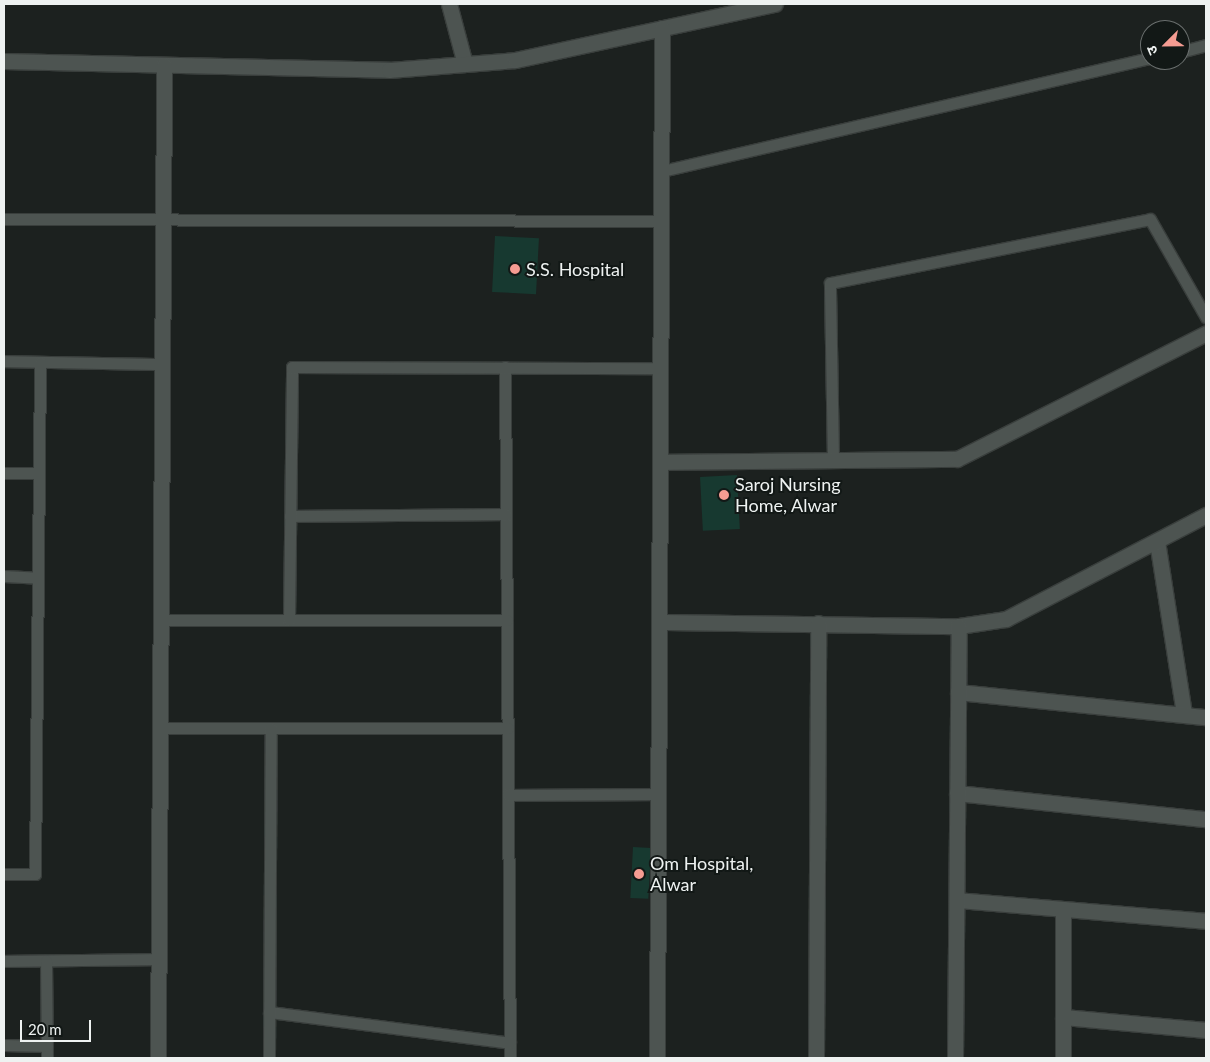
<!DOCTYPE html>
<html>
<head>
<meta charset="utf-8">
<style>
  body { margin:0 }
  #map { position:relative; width:1210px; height:1062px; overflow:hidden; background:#1c211f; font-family:Lato,"Noto Sans Devanagari",sans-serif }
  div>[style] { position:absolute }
  .building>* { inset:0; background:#173930; transform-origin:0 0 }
  .roads { filter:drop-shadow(1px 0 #393e3c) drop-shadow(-1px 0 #393e3c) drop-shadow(0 1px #393e3c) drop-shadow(0 -1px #393e3c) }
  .service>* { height:11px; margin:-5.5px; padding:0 5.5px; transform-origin:5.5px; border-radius:5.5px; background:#4d5451 }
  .minor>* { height:15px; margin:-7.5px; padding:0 7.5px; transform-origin:7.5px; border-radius:7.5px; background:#4d5451 }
  .dots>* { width:14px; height:14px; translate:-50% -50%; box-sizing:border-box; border:2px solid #121816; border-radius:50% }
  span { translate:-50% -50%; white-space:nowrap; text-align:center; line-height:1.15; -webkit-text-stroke:4px #121816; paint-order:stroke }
  .poi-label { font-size:18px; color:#eef2f1 }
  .left { translate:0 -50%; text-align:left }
  .frame { position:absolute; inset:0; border:5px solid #eef2f1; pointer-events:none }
  .north { position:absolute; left:1140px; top:20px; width:50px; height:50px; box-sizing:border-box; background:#121816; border:1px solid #6a6f6e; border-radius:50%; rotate:247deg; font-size:14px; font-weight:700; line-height:20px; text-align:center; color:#eef2f1 }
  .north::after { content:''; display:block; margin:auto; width:18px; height:22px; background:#f59c92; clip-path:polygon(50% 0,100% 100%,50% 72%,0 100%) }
  .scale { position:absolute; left:20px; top:1020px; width:71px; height:22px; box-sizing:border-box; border:2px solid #eef2f1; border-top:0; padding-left:6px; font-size:15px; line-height:18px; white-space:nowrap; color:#eef2f1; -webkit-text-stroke:4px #121816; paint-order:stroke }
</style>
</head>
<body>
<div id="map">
  <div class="building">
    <i style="left:495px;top:236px;width:44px;height:56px;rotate:3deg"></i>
    <i style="left:737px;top:475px;width:54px;height:37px;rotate:87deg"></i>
    <i style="left:633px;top:847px;width:18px;height:51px;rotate:3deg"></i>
  </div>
  <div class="roads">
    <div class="service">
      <i style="left:1180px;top:52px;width:27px;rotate:-15deg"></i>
      <i style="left:662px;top:171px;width:501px;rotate:-13.04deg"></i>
      <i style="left:4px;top:219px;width:657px;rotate:0.17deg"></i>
      <i style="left:4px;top:361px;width:158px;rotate:1.1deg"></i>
      <i style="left:505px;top:367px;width:691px;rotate:89.59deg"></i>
      <i style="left:833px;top:460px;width:177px;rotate:-91deg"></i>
      <i style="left:830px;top:283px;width:326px;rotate:-11.3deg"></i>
      <i style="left:1150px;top:219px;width:113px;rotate:60.3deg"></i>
      <i style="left:4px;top:473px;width:35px"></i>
      <i style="left:290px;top:516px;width:216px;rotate:-0.5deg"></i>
      <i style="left:4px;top:576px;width:34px;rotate:3deg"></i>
      <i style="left:161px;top:620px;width:346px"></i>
      <i style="left:289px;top:620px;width:253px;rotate:-89.3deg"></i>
      <i style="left:292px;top:367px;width:369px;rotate:0.2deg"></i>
      <i style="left:160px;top:728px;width:348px"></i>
      <i style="left:508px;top:795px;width:151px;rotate:-0.4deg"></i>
      <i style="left:4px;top:874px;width:31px"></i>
      <i style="left:35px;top:874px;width:512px;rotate:-89.44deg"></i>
      <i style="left:4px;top:961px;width:155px;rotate:-0.7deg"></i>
      <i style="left:46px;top:961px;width:97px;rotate:89.4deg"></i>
      <i style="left:269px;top:1012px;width:243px;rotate:7.3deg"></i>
      <i style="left:4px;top:1045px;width:43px;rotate:1.3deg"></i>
      <i style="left:269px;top:1058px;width:330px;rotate:-89.7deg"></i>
    </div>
    <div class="minor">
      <i style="left:449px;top:4px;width:62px;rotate:75.1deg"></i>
      <i style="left:4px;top:61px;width:385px;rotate:1.3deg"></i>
      <i style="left:389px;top:70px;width:126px;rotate:-4.5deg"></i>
      <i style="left:515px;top:60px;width:266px;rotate:-12.2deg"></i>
      <i style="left:660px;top:462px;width:297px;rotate:-0.6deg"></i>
      <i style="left:957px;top:459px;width:279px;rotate:-26.8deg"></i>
      <i style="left:1157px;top:541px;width:175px;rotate:81.1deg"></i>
      <i style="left:659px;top:622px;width:300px;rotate:0.8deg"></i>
      <i style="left:959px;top:626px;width:48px;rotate:-8.5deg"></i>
      <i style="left:1006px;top:619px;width:225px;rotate:-27.5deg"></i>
      <i style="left:958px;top:692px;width:249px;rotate:5.8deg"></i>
      <i style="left:957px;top:793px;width:250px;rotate:6deg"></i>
      <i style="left:957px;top:900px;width:250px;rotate:4.8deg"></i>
      <i style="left:1063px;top:1017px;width:144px;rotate:5.2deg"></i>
      <i style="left:158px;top:1058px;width:993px;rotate:-89.65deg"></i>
      <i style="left:657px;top:1058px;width:1030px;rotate:-89.72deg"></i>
      <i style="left:816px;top:1058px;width:435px;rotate:-89.7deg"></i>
      <i style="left:955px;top:1058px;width:432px;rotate:-89.5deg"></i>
      <i style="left:1063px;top:1058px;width:149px;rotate:-90deg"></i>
    </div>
  </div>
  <div class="dots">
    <i style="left:515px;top:269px;background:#f59c92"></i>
    <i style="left:724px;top:495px;background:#f59c92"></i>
    <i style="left:639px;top:874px;background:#f59c92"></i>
  </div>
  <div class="poi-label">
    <span class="left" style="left:526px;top:269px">S.S. Hospital</span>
    <span class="left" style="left:735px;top:495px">Saroj Nursing<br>Home, Alwar</span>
    <span class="left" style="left:650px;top:874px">Om Hospital,<br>Alwar</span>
  </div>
  <div class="frame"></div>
  <div class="north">उ</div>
  <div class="scale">20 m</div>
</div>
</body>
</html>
